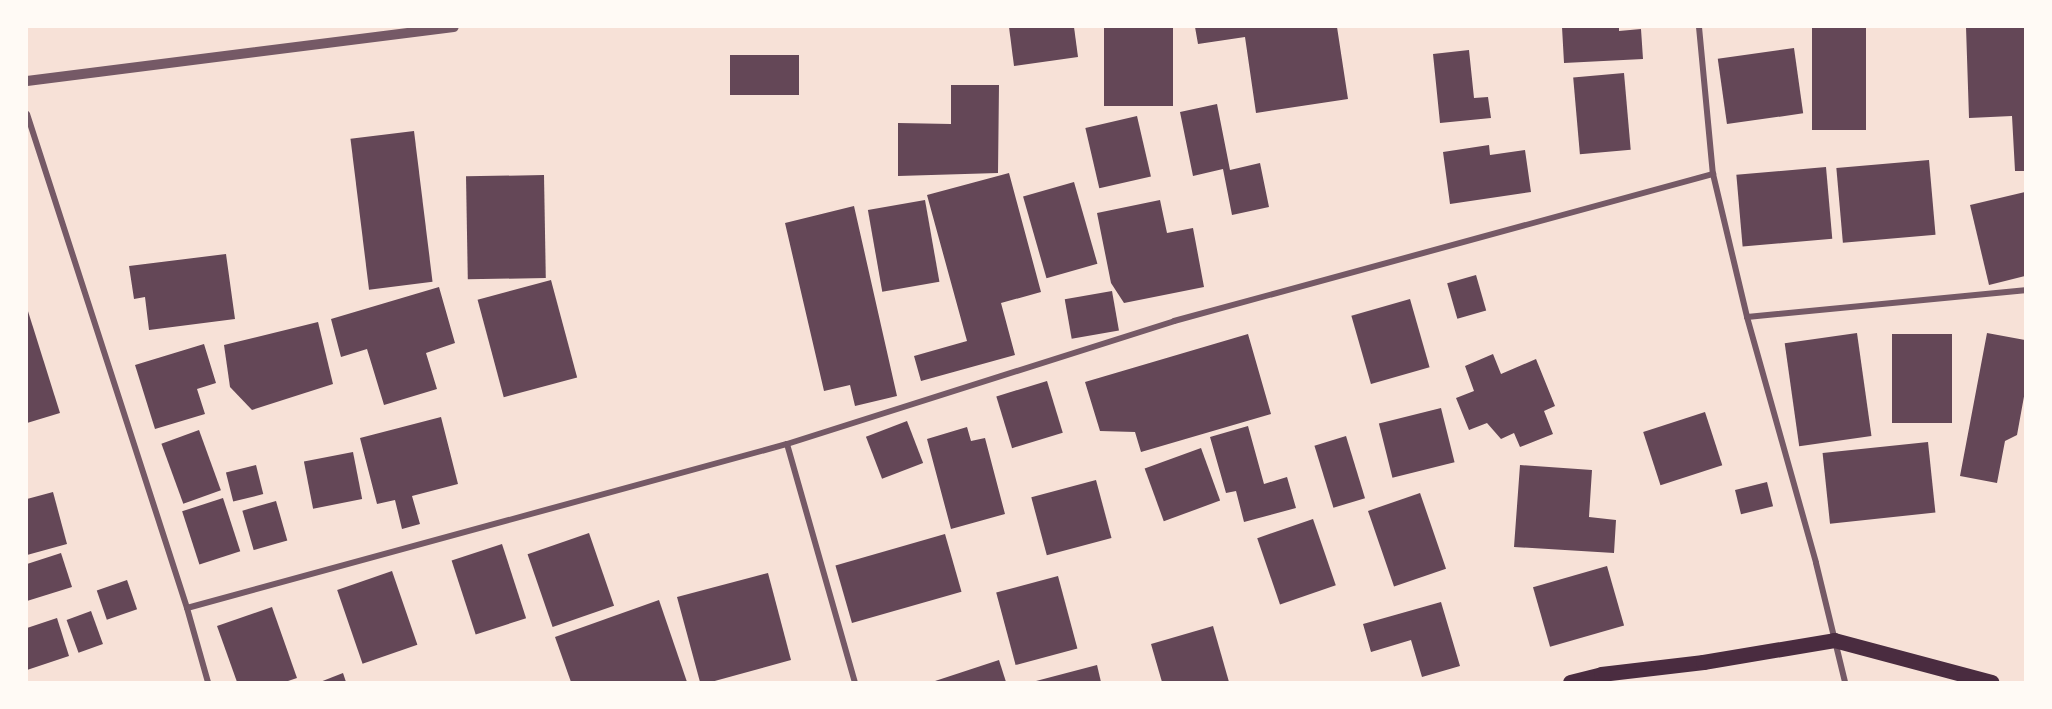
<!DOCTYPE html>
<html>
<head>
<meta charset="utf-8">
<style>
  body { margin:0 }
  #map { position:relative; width:2052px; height:709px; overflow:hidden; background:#f7e1d7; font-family:"Times New Roman",serif }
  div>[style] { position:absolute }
  .building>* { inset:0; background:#644757; transform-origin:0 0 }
  .minor>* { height:6px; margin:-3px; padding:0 3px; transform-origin:3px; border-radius:3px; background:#755966 }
  .tertiary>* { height:10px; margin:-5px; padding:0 5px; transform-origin:5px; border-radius:5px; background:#755966 }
  .primary>* { height:15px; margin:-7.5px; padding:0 7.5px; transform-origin:7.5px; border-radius:7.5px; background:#4a2c40 }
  span { translate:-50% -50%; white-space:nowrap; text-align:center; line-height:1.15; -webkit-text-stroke:6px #fffaf5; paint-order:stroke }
  .frame { position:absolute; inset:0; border:28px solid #fffaf5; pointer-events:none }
</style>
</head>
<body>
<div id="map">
  <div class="building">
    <i style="clip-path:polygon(1009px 27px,1074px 27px,1078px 57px,1014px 66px)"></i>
    <i style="left:1104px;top:27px;width:69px;height:79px"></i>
    <i style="clip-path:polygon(1195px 27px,1337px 27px,1348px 99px,1256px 113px,1245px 37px,1198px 44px)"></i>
    <i style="clip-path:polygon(1562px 27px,1619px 27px,1619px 31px,1641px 29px,1643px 59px,1564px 63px)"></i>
    <i style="left:1812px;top:27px;width:54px;height:103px"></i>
    <i style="clip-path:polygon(1966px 27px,2025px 27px,2025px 171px,2015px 171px,2012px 116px,1969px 118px)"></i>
    <i style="left:1794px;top:48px;width:66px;height:77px;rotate:82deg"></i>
    <i style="clip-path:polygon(1469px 50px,1474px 98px,1488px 97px,1491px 118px,1440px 123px,1433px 54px)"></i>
    <i style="left:799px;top:55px;width:40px;height:69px;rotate:90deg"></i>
    <i style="left:1624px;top:73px;width:77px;height:51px;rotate:85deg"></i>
    <i style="clip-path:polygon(951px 85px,999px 85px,998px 173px,898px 176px,898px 123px,951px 124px)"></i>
    <i style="clip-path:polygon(1217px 104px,1230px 170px,1260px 163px,1269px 207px,1232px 215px,1223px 169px,1193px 176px,1180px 112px)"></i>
    <i style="left:1137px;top:116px;width:62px;height:53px;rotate:77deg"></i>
    <i style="left:414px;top:131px;width:152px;height:64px;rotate:83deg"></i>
    <i style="clip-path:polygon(1489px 145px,1490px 155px,1525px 150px,1531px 192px,1450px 204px,1443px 152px)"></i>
    <i style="left:1929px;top:160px;width:75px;height:93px;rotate:85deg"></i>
    <i style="left:1826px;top:167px;width:72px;height:90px;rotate:85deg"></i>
    <i style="clip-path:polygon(1009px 173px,1041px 292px,1001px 303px,1015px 355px,921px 381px,914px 356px,967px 341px,927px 195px)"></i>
    <i style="left:544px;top:175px;width:103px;height:78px;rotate:89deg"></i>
    <i style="left:1074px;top:182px;width:85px;height:53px;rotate:74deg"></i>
    <i style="clip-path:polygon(2025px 192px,2025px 276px,1989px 285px,1970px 205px)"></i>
    <i style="left:925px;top:200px;width:83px;height:58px;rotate:80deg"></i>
    <i style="clip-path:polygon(1160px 200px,1167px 233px,1193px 228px,1204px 287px,1124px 303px,1111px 283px,1097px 213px)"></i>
    <i style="clip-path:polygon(854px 206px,897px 396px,855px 406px,850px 385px,824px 391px,785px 223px)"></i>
    <i style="clip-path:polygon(226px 254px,235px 319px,149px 330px,145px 297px,134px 299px,129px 266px)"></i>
    <i style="left:1476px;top:275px;width:37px;height:30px;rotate:74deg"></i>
    <i style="left:551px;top:280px;width:101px;height:76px;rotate:75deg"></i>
    <i style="clip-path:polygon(439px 287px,455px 343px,426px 353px,437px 389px,384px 405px,367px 349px,341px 357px,331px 319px)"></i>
    <i style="left:1112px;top:291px;width:40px;height:48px;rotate:80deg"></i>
    <i style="left:1410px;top:299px;width:71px;height:61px;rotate:74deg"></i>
    <i style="clip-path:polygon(27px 308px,60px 413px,27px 423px)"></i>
    <i style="clip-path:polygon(318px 322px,333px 384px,252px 410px,230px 387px,224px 345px)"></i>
    <i style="left:1857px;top:333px;width:104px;height:73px;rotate:82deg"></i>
    <i style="clip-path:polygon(1987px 333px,2025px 340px,2025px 391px,2017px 435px,2005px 441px,1997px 483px,1960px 476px)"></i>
    <i style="clip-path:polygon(1248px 334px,1271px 414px,1141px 452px,1135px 432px,1100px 431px,1085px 382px)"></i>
    <i style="left:1952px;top:334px;width:89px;height:60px;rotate:90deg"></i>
    <i style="clip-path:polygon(204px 344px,216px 383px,197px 389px,205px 414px,155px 429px,135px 365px)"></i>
    <i style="clip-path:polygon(1493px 354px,1501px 374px,1536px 359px,1555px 406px,1544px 411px,1553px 434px,1520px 447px,1514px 433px,1501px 439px,1487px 423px,1469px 430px,1456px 398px,1474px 391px,1465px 366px)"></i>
    <i style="left:1047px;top:381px;width:54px;height:53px;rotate:73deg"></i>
    <i style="left:1441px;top:408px;width:56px;height:64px;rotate:76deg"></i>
    <i style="left:1705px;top:412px;width:56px;height:65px;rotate:72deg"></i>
    <i style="clip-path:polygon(441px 417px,458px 484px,412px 496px,420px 524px,402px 529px,395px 500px,377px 504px,360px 438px)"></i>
    <i style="left:907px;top:421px;width:45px;height:44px;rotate:69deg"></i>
    <i style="clip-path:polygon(1248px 426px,1264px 484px,1287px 477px,1296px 508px,1244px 522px,1236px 491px,1226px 493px,1210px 437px)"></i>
    <i style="clip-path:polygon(967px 427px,971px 441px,985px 438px,1005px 514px,951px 529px,927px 439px)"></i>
    <i style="left:199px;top:430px;width:64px;height:40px;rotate:70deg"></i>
    <i style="left:1346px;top:436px;width:65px;height:33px;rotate:73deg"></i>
    <i style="left:1928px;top:442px;width:71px;height:106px;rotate:84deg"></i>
    <i style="left:1201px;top:448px;width:56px;height:60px;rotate:70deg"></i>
    <i style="left:353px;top:452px;width:48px;height:50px;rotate:79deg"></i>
    <i style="left:256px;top:465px;width:30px;height:31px;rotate:76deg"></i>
    <i style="clip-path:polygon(1520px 465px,1592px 470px,1589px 517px,1616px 520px,1614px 553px,1514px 547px)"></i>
    <i style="left:1096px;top:480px;width:60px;height:67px;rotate:75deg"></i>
    <i style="left:1767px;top:482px;width:25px;height:33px;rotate:76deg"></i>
    <i style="clip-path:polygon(53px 492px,67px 544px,27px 555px,27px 499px)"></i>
    <i style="left:1420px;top:493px;width:80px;height:55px;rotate:71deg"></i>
    <i style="left:223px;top:498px;width:56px;height:43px;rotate:72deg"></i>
    <i style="left:276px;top:501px;width:41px;height:35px;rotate:74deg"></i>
    <i style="left:1313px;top:519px;width:70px;height:59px;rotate:71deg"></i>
    <i style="left:589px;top:533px;width:77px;height:65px;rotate:71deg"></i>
    <i style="left:945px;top:534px;width:60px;height:114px;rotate:74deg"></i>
    <i style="left:502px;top:544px;width:78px;height:53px;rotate:72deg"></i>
    <i style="clip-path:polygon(61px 553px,72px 587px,27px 601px,27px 564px)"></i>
    <i style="left:1607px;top:566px;width:62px;height:77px;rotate:74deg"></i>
    <i style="left:392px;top:571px;width:78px;height:58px;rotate:71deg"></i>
    <i style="clip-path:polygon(768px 573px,791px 660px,711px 682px,700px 682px,677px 597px)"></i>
    <i style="left:1058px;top:576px;width:75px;height:64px;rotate:75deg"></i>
    <i style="left:127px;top:580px;width:31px;height:32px;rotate:71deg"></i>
    <i style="clip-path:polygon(659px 600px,687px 682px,571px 682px,555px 637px)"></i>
    <i style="clip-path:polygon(1441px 602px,1460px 666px,1422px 677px,1411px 640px,1371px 652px,1363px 624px)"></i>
    <i style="clip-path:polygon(272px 607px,297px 678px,285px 682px,237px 682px,217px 626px)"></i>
    <i style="left:91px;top:611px;width:35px;height:26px;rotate:70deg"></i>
    <i style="clip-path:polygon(57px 618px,69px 656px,27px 670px,27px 628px)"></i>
    <i style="clip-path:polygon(1213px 626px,1229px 682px,1162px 682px,1151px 644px)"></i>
    <i style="clip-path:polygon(999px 660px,1006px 682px,932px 682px)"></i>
    <i style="clip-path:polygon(1097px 665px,1101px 682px,1036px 682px,1036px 681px)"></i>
    <i style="clip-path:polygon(343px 673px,346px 682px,320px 682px)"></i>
  </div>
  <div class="minor">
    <i style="left:1699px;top:27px;width:148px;rotate:84.6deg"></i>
    <i style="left:1713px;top:174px;width:147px;rotate:76.6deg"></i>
    <i style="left:1747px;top:317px;width:255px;rotate:74.3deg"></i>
    <i style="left:1816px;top:563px;width:122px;rotate:76.3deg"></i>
    <i style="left:27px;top:114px;width:519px;rotate:72.05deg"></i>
    <i style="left:187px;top:608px;width:77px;rotate:74.2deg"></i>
    <i style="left:1747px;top:317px;width:279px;rotate:-5.5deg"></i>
    <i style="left:787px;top:444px;width:248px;rotate:74.1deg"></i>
    <i style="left:187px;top:608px;width:622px;rotate:-15.29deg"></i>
    <i style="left:787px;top:444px;width:406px;rotate:-17.6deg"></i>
    <i style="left:1174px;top:321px;width:559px;rotate:-15.26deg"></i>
  </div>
  <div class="tertiary">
    <i style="left:27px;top:81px;width:430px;rotate:-7.2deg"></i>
  </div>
  <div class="primary">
    <i style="left:1570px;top:682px;width:32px;rotate:-14deg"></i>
    <i style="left:1601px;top:674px;width:103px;rotate:-6.7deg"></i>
    <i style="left:1703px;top:662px;width:133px;rotate:-9.5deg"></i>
    <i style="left:1834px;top:640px;width:163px;rotate:14.9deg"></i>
  </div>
  <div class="frame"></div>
</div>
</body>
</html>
